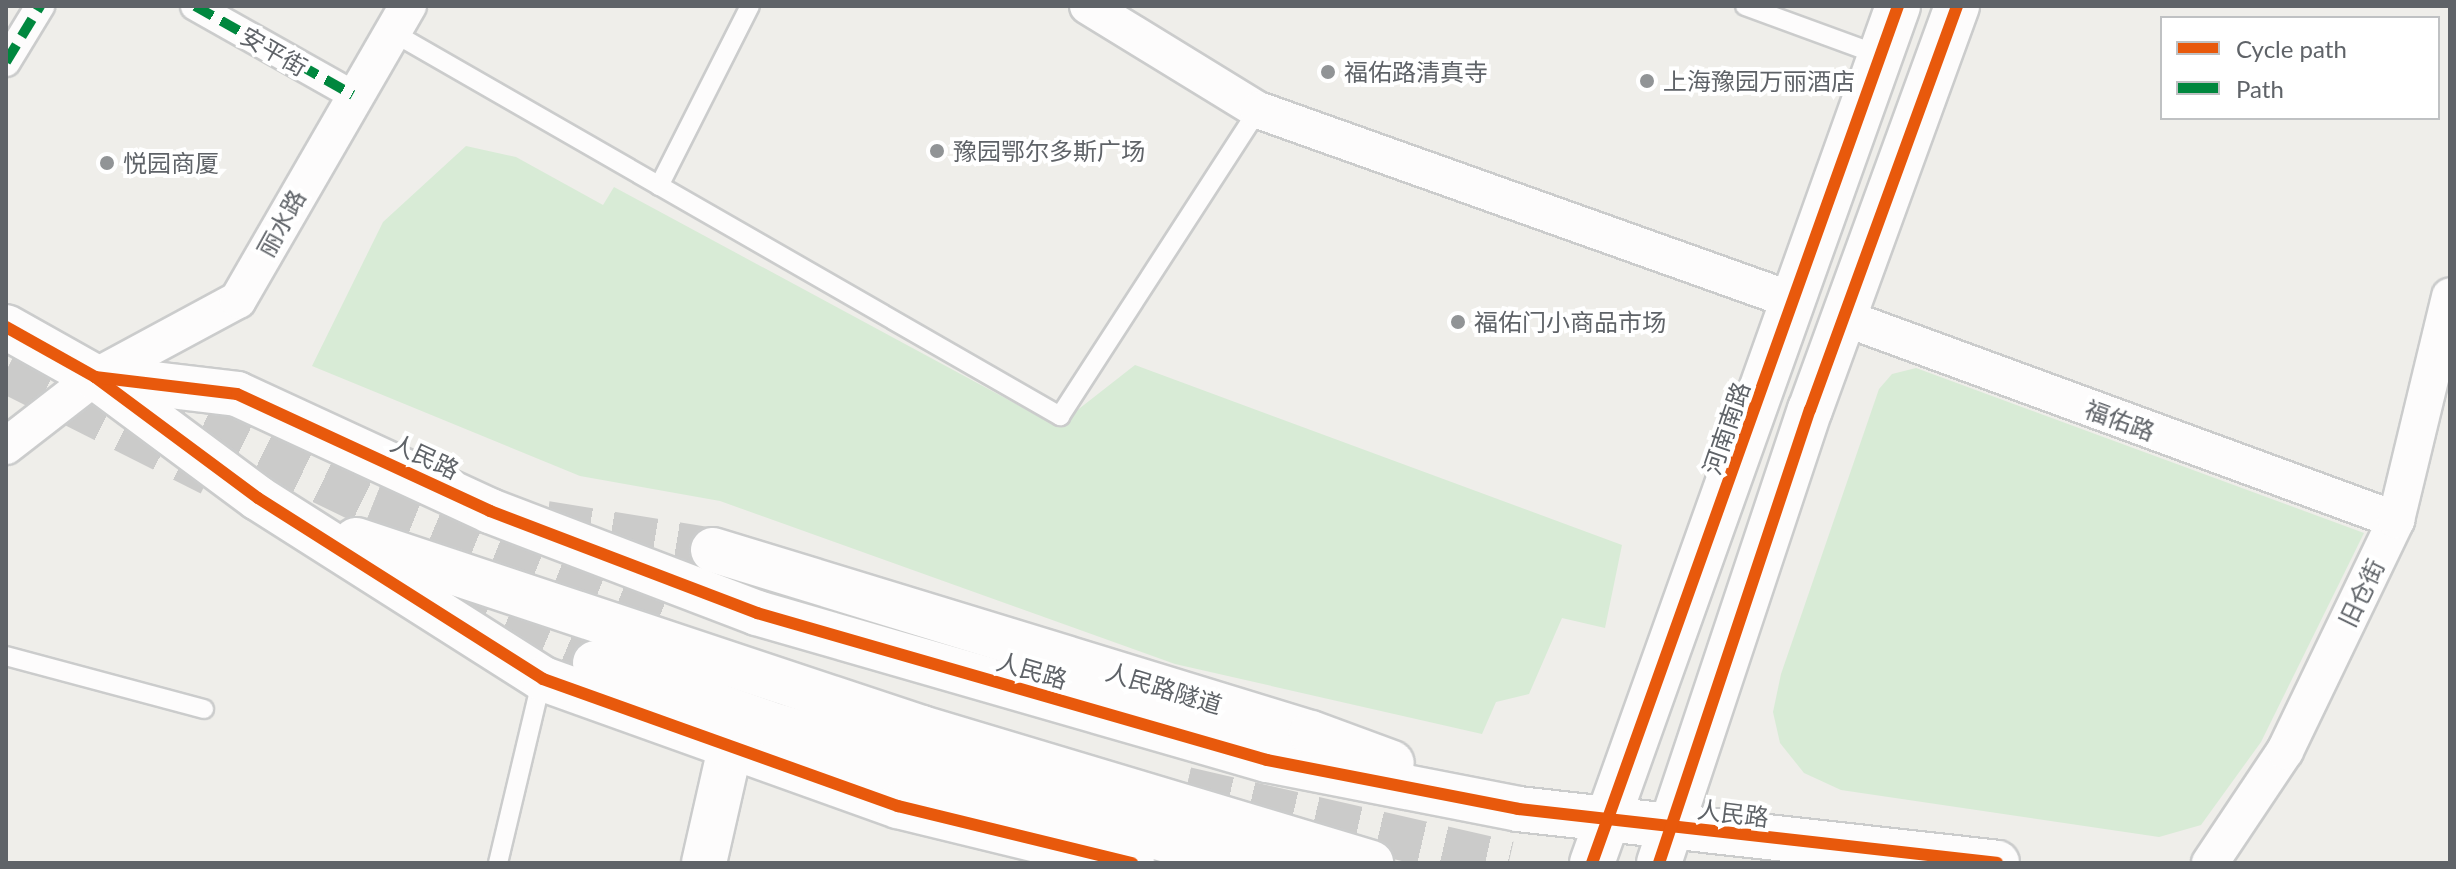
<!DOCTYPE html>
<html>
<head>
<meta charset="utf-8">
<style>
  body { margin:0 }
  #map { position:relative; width:2456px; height:869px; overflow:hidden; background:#efeeea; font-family:Lato,"Noto Sans SC",sans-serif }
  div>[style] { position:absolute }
  .green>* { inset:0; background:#d8ebd6 }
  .secondary-tunnel>* { height:44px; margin-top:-22px; transform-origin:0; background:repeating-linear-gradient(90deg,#cbcbca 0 44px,transparent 0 66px) }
  .roads { filter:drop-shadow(2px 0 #cbcccc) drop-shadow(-2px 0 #cbcccc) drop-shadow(0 2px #cbcccc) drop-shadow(0 -2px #cbcccc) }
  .service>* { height:18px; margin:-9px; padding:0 9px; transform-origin:9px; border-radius:9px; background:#fdfcfc }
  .pedestrian>* { height:28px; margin:-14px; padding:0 14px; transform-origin:14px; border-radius:14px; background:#fdfcfc }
  .minor>* { height:36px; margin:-18px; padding:0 18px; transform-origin:18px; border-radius:18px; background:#fdfcfc }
  .tertiary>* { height:44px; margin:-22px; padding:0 22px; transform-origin:22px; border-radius:22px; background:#fdfcfc }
  .secondary>* { height:44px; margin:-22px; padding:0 22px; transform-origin:22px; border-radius:22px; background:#fdfcfc }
  .quiet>* { height:10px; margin-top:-5px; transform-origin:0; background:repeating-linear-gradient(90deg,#00873e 0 20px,transparent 0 30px) }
  .cycleway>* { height:12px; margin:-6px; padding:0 6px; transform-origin:6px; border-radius:6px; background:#e8590c }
  .dots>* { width:22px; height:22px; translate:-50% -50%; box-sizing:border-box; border:4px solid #fff; border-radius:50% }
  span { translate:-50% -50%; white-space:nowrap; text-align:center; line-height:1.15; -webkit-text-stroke:8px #fff; paint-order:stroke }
  .street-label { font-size:24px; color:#5f6368 }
  .poi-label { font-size:24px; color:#5f6368 }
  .left { translate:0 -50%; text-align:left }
  .frame { position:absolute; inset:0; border:8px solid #5f6368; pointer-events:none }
  .legend { position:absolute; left:2160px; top:16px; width:280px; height:104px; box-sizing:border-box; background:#fff; border:2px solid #bfc1c3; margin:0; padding:10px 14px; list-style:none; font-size:24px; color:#5f6368 }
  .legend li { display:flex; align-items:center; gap:16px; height:40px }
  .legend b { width:40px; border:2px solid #bfc1c3 }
</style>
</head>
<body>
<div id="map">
  <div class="green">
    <i style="clip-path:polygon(466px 146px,516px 157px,603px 205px,614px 187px,1057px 426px,1135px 365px,1622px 545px,1605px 628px,1562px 618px,1529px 694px,1496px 702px,1482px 734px,1175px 664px,720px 501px,580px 476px,312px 366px,383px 222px)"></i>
    <i style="clip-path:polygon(1916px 368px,2364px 533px,2261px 742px,2201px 825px,2159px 837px,1841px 790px,1804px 773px,1780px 743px,1773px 712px,1781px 674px,1879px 389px,1892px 374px)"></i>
  </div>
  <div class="secondary-tunnel">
    <i style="left:6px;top:371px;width:229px;rotate:26.7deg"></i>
    <i style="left:144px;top:396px;width:253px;rotate:25.8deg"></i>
    <i style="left:372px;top:506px;width:310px;rotate:21.9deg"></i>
    <i style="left:546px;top:523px;width:169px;rotate:9.2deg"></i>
    <i style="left:444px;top:600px;width:164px;rotate:22.6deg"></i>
    <i style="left:1186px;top:789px;width:331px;rotate:12.9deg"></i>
  </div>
  <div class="roads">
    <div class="service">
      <i style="left:1745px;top:6px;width:146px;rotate:20.1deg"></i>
      <i style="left:392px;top:32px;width:771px;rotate:29.89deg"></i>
      <i style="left:1060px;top:416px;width:364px;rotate:-57.1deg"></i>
      <i style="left:659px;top:186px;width:202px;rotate:-63.2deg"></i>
      <i style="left:6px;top:656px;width:205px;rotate:15deg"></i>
      <i style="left:498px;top:863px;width:189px;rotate:-76.6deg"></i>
    </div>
    <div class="pedestrian">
      <i style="left:195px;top:6px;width:181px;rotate:29.4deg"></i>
      <i style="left:6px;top:62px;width:66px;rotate:-58.7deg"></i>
    </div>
    <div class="minor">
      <i style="left:1088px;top:6px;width:199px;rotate:31.5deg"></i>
      <i style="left:1258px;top:110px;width:569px;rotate:19.61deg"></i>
      <i style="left:1845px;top:318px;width:587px;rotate:20.13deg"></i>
      <i style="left:6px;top:446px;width:113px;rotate:-37.8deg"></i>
      <i style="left:95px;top:377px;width:162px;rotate:-28.3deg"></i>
      <i style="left:238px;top:300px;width:340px;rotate:-60deg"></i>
      <i style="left:2210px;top:863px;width:135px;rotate:-56.2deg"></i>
      <i style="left:2285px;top:751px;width:256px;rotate:-64.3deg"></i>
      <i style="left:2396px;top:520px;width:230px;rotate:-76.4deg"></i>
    </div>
    <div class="tertiary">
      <i style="left:704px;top:863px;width:117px;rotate:-77.2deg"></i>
    </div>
    <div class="secondary">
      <i style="left:6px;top:327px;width:102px;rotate:29.3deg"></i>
      <i style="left:95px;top:377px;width:203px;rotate:36.6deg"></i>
      <i style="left:258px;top:498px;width:338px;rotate:32.4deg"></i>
      <i style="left:543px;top:679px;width:377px;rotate:19.7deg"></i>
      <i style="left:898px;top:806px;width:241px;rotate:13.7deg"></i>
      <i style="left:95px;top:377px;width:143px;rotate:6.8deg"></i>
      <i style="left:237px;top:394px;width:279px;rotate:24.8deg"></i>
      <i style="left:490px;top:511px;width:286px;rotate:20.9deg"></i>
      <i style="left:757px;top:613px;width:531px;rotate:16.08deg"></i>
      <i style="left:1267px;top:760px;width:256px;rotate:11deg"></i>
      <i style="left:1518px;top:809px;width:482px;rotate:6.4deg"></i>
      <i style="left:356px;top:540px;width:596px;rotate:18.37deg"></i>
      <i style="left:922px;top:728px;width:469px;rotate:16.7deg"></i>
      <i style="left:713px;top:550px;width:625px;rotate:17.02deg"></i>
      <i style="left:1311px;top:733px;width:86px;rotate:20.3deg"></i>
      <i style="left:595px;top:663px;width:182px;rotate:19.2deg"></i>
      <i style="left:767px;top:723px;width:457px;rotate:16.3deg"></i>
      <i style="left:1206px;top:851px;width:63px;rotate:11deg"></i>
      <i style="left:1592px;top:863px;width:910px;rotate:-70.35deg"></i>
      <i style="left:1659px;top:863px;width:478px;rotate:-71.6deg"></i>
      <i style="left:1810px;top:410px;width:430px;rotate:-70deg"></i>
    </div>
  </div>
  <div class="quiet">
    <i style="left:195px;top:6px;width:181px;rotate:29.4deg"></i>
    <i style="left:6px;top:62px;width:66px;rotate:-58.7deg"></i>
  </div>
  <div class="cycleway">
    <i style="left:6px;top:327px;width:102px;rotate:29.3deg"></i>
    <i style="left:95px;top:377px;width:203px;rotate:36.6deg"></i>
    <i style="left:258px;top:498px;width:338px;rotate:32.4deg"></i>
    <i style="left:543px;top:679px;width:377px;rotate:19.7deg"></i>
    <i style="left:898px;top:806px;width:241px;rotate:13.7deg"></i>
    <i style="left:95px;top:377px;width:143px;rotate:6.8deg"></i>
    <i style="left:237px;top:394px;width:279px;rotate:24.8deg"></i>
    <i style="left:490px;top:511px;width:286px;rotate:20.9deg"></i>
    <i style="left:757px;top:613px;width:531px;rotate:16.08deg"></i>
    <i style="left:1267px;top:760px;width:256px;rotate:11deg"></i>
    <i style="left:1518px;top:809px;width:482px;rotate:6.4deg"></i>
    <i style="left:1592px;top:863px;width:910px;rotate:-70.35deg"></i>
    <i style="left:1659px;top:863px;width:478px;rotate:-71.6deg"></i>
    <i style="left:1810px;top:410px;width:430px;rotate:-70deg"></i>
  </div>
  <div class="dots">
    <i style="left:1328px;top:72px;background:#919496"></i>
    <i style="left:1647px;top:81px;background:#919496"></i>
    <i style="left:937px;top:151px;background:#919496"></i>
    <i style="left:107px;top:163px;background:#919496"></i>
    <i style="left:1458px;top:322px;background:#919496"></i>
  </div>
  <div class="street-label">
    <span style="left:274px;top:51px;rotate:30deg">安平街</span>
    <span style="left:281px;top:223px;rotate:-61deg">丽水路</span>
    <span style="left:2120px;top:420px;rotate:20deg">福佑路</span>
    <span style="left:1726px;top:428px;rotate:-71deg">河南南路</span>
    <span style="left:425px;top:456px;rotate:25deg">人民路</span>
    <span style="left:2361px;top:593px;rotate:-64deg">旧仓街</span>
    <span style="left:1032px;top:670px;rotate:16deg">人民路</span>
    <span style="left:1164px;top:688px;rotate:17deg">人民路隧道</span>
    <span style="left:1733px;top:813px;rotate:7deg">人民路</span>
  </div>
  <div class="poi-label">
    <span class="left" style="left:1344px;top:72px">福佑路清真寺</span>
    <span class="left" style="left:1663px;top:81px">上海豫园万丽酒店</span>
    <span class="left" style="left:953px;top:151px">豫园鄂尔多斯广场</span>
    <span class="left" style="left:123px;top:163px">悦园商厦</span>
    <span class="left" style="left:1474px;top:322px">福佑门小商品市场</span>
  </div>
  <div class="frame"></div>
  <ul class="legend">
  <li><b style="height:10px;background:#e8590c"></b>Cycle path</li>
  <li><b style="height:10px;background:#00873e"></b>Path</li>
  </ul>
</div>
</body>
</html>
